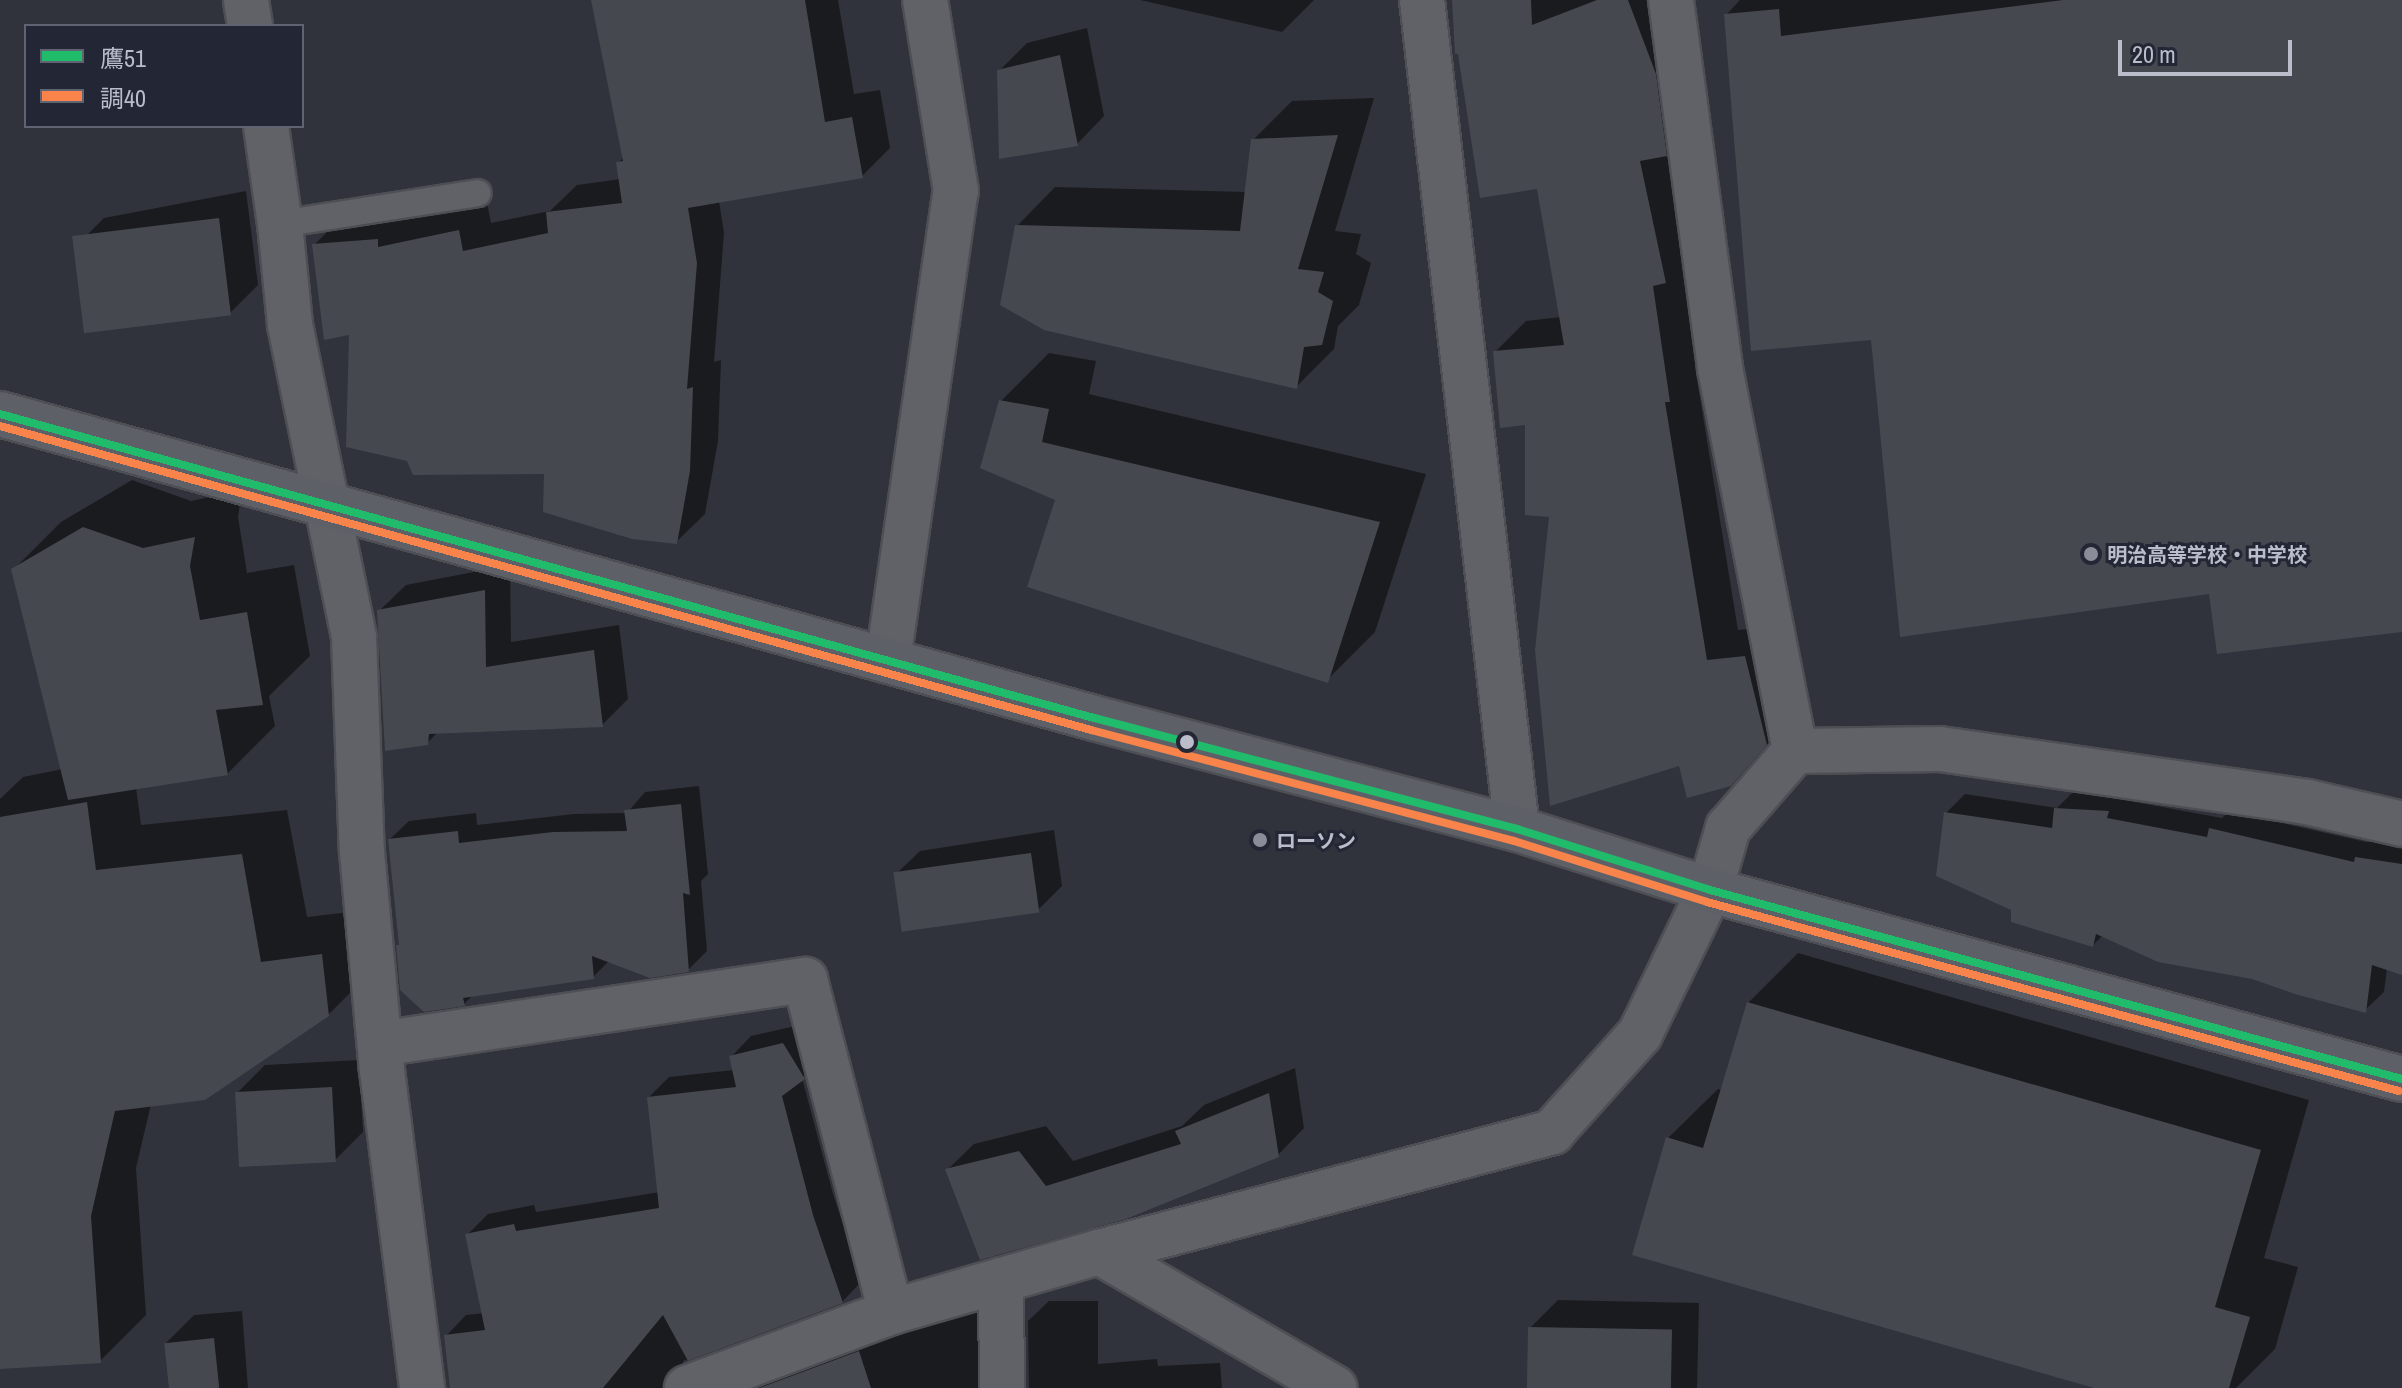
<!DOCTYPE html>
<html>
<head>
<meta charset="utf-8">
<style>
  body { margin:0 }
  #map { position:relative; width:2402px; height:1388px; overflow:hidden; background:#30333b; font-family:"Archivo Narrow","Noto Sans JP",sans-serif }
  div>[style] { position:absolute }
  .shadow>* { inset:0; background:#0007 }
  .building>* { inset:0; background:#464850; transform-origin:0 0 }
  .roads { filter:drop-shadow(2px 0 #4e4f55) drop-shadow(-2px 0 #4e4f55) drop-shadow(0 2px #4e4f55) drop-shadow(0 -2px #4e4f55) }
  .lane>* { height:26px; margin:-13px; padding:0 13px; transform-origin:13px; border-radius:13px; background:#606268 }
  .street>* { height:44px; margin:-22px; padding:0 22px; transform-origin:22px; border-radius:22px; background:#606268 }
  .secondary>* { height:44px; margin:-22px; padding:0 22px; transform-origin:22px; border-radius:22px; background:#5d6067 }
  .bus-1>* { height:8px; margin:-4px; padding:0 4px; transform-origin:4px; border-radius:4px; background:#20bc6c }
  .bus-2>* { height:8px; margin:-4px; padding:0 4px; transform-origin:4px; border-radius:4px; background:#f8844c }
  .dots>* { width:22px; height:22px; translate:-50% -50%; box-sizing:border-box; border:4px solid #232735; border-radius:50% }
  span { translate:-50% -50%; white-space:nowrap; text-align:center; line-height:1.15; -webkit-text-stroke:6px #232735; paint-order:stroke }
  .poi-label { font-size:20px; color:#bbbeca; font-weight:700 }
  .left { translate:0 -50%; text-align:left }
  .legend { position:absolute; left:24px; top:24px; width:280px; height:104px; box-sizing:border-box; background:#232735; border:2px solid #606371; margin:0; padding:10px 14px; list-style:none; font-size:24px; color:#bbbeca }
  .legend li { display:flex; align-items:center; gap:16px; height:40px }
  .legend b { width:40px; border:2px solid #606371 }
  .scale { position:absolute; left:2118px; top:40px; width:174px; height:36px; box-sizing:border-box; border:4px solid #bbbeca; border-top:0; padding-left:10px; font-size:24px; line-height:28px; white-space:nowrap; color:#bbbeca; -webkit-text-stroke:6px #232735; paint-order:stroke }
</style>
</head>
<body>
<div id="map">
  <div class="shadow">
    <i style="clip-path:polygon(593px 0,838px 0,854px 94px,880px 90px,890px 148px,862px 176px,719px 201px,724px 233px,714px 362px,721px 360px,718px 441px,705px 514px,676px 542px,546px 472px,351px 333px,314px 245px,342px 217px,406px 212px,406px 220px,487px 203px,491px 223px,550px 211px,577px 185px,621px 179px,618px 163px,624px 157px)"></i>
    <i style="clip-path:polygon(1140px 0,1314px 0,1282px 32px)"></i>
    <i style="clip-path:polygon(1454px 0,1670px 0,1700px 368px,1696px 373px,1738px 630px,1776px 626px,1798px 712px,1730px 784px,1681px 763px,1551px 515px,1527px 423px,1495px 352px,1526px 321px,1561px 317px,1538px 186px)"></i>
    <i style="clip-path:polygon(1740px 0,2402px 0,2402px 630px,2211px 592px,1872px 338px,1726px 15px)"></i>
    <i style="clip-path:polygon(1087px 28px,1104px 116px,1077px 144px,999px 71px,1027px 43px)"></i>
    <i style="clip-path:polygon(1374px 98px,1335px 231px,1361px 234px,1356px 254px,1371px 263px,1359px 305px,1338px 326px,1334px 349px,1296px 387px,1017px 226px,1055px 187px,1247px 192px,1253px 140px,1292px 101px)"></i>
    <i style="clip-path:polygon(246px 191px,258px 285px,230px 313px,76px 246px,104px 218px)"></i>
    <i style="clip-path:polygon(1049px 353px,1096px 361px,1089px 394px,1426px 474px,1375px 632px,1327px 680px,1058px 499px,1001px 401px)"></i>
    <i style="clip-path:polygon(132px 480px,191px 501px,242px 490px,238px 517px,247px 573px,294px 565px,310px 656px,269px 696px,275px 726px,227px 774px,136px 787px,141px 825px,287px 810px,307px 917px,367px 910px,374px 969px,328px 1015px,151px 1104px,136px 1168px,146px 1315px,100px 1361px,0 1367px,0 799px,23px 777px,63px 769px,13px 570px,61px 522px)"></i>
    <i style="clip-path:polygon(510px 565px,511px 642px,619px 625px,628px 699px,602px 725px,438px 732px,427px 743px,379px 611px,406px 585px)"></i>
    <i style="clip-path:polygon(699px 786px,708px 874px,701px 881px,707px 951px,688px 970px,610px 960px,593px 977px,474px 994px,464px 1004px,398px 946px,401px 943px,390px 839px,409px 821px,476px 813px,477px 825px,574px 814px,627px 813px,645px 792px)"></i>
    <i style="clip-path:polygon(2074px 791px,2126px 793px,2124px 800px,2222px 818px,2229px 811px,2366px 842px,2402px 841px,2402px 973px,2387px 968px,2384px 992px,2365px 1010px,2103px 935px,2093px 945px,2013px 909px,1946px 813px,1965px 794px,2057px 808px)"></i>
    <i style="clip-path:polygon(1054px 830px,1062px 886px,1038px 910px,896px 874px,920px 851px)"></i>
    <i style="clip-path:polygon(1798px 953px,2309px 1100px,2264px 1258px,2298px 1267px,2275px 1349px,2236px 1388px,2101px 1388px,1668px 1138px,1718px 1089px,1722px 1090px,1748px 1003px)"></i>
    <i style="clip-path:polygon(804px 1024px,824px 1057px,802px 1078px,833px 1194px,862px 1281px,842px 1302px,683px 1361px,684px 1377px,693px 1388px,452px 1388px,446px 1336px,466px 1315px,484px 1313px,467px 1235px,488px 1214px,534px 1205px,536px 1212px,660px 1192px,649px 1097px,669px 1077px,734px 1070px,731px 1057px,751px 1036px)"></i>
    <i style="clip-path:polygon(359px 1060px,363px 1132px,335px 1160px,237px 1093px,265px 1065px)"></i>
    <i style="clip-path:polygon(1295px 1068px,1304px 1128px,1278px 1155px,1125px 1217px,947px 1170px,974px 1144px,1046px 1126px,1073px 1161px,1182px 1126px,1204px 1105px)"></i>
    <i style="clip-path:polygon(975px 1300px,996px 1301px,1009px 1388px,728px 1388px)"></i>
    <i style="clip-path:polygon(1558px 1300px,1699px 1303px,1697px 1388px,1529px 1388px,1530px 1328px)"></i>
    <i style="clip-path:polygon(1049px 1301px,1098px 1301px,1098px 1364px,1157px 1359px,1158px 1366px,1220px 1363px,1222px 1388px,1029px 1388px,1028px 1321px)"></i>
    <i style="clip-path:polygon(242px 1311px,248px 1388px,170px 1388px,166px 1343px,194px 1315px)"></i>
  </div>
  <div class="building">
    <i style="clip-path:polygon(591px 0,805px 0,825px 122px,852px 117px,863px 178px,688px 208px,697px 263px,687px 389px,693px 387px,690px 471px,677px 544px,632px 539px,543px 512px,544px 474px,413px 475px,407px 461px,346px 447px,349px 335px,324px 340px,312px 244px,378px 239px,378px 247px,459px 230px,463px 251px,548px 233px,546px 212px,622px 203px,616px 162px,623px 161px)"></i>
    <i style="clip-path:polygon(1452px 0,1531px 0,1532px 25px,1597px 0,1628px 0,1656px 74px,1667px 156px,1640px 161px,1666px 283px,1653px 286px,1670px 402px,1665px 402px,1707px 660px,1745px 656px,1767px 745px,1731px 786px,1687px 798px,1679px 766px,1550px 806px,1535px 650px,1549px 517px,1525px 515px,1525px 425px,1500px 428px,1493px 351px,1564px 345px,1537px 189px,1480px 198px,1458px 54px,1455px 54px)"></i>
    <i style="clip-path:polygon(2063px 0,2402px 0,2402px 632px,2217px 654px,2209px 594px,1900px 637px,1871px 340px,1751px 351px,1724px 14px,1779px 9px,1781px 36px)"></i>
    <i style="clip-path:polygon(1060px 55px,1078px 146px,999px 159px,997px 70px)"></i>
    <i style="clip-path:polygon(1338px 135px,1298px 269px,1324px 272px,1318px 292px,1333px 301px,1322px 345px,1304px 347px,1297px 389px,1044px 330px,1000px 305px,1015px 225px,1240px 231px,1251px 139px)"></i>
    <i style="left:219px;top:218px;width:98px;height:148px;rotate:83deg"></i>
    <i style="clip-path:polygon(999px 400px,1049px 409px,1042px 442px,1380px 522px,1328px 683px,1027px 587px,1055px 500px,980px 468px)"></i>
    <i style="clip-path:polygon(83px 527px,143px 548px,195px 537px,190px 566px,200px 620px,247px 612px,263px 705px,216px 710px,228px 775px,68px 800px,11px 569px)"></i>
    <i style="clip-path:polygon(485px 590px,486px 667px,594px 650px,603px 727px,429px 734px,428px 745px,385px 751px,377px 610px)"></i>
    <i style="clip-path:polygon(87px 802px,96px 870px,242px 854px,261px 962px,322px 954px,329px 1016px,205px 1100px,115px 1111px,91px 1216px,101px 1363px,0 1369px,0 817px)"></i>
    <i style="clip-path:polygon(681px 804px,690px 895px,683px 893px,689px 972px,650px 978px,592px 956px,594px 979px,463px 998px,465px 1006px,424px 1012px,400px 990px,396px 945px,399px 945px,388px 839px,458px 831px,459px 843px,553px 832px,627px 831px,624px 810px)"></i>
    <i style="clip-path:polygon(2054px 808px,2109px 811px,2107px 818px,2207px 837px,2209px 828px,2354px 862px,2355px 857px,2402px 864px,2402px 975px,2372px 965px,2366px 1013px,2295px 994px,2252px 979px,2158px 962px,2096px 934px,2093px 947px,2011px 922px,2011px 910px,1936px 876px,1944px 812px,2052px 828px)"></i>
    <i style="left:1031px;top:853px;width:60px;height:139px;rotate:82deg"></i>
    <i style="clip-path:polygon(1747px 1002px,2261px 1150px,2215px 1307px,2250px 1317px,2229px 1388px,2094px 1388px,1632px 1255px,1666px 1137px,1703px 1148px)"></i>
    <i style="clip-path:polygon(783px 1043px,805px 1079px,782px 1096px,813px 1215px,843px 1303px,688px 1361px,663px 1315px,603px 1388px,450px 1388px,444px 1335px,485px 1330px,465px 1234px,514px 1224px,516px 1231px,659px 1208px,647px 1097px,736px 1087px,729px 1056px)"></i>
    <i style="left:332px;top:1087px;width:75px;height:97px;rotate:87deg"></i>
    <i style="clip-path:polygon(1269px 1093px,1279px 1157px,1126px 1219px,980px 1260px,945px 1169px,1019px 1151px,1046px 1186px,1181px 1144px,1175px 1131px)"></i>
    <i style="left:1528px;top:1327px;width:144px;height:61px;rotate:1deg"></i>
    <i style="left:214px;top:1338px;width:50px;height:50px;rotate:84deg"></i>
    <i style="clip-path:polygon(859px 1351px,871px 1388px,759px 1388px)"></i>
  </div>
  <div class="roads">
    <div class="lane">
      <i style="left:280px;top:224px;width:200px;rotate:-8.9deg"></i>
    </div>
    <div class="street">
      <i style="left:246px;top:0;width:26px;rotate:81deg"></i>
      <i style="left:1422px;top:0;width:834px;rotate:83.46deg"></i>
      <i style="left:1671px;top:0;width:371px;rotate:82.4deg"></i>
      <i style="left:1720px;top:368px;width:390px;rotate:78.9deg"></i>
      <i style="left:266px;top:126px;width:99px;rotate:81.9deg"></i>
      <i style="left:280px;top:224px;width:101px;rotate:84.3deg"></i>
      <i style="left:290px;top:325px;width:319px;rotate:78.4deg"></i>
      <i style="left:354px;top:638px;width:214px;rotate:87.9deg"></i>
      <i style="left:362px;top:852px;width:219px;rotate:84.8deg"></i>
      <i style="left:382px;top:1070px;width:321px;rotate:82.8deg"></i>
      <i style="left:888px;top:660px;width:474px;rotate:-81.8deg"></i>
      <i style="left:956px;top:191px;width:193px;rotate:-99.2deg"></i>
      <i style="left:380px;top:1044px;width:430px;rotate:-8.6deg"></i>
      <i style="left:805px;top:980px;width:343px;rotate:75.5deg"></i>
      <i style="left:1099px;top:1252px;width:272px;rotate:30deg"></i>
      <i style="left:1001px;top:1280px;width:108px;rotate:89.5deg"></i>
      <i style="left:687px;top:1388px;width:218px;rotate:-20.4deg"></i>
      <i style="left:891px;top:1312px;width:216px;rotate:-16.1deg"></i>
      <i style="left:1099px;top:1252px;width:469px;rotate:-14.8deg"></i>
      <i style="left:1552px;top:1132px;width:132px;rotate:-48.1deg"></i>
      <i style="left:1640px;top:1034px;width:160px;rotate:-64.1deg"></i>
      <i style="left:1710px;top:890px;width:65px;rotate:-73.8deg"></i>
      <i style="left:1728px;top:828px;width:102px;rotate:-49deg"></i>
      <i style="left:1795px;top:751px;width:145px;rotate:-0.8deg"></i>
      <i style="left:1940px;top:749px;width:371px;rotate:8.2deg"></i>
      <i style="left:2307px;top:802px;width:98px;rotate:13deg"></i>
    </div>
    <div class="secondary">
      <i style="left:0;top:414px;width:1135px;rotate:15.53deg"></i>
      <i style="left:1094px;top:718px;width:437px;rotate:14.7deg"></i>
      <i style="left:1517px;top:829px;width:202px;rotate:17.5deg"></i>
      <i style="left:1710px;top:890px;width:717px;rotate:15.28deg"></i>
    </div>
  </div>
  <div class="bus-1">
    <i style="left:0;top:414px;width:1135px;rotate:15.53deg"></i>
    <i style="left:1094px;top:718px;width:437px;rotate:14.7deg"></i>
    <i style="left:1517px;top:829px;width:202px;rotate:17.5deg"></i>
    <i style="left:1710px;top:890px;width:717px;rotate:15.28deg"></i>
  </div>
  <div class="bus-2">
    <i style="left:0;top:426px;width:1133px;rotate:15.57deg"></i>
    <i style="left:1091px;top:730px;width:437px;rotate:14.7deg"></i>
    <i style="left:1514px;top:841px;width:202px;rotate:17.5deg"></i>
    <i style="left:1707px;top:902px;width:717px;rotate:15.28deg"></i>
  </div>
  <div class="dots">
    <i style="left:2091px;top:554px;background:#8a8d98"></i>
    <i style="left:1187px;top:742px;background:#bbbeca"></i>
    <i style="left:1260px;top:840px;background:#8a8d98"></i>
  </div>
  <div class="poi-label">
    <span class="left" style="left:2107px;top:554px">明治高等学校・中学校</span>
    <span class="left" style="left:1276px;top:840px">ローソン</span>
  </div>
  <ul class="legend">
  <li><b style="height:10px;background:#20bc6c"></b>鷹51</li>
  <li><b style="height:10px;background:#f8844c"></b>調40</li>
  </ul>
  <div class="scale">20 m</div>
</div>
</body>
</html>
